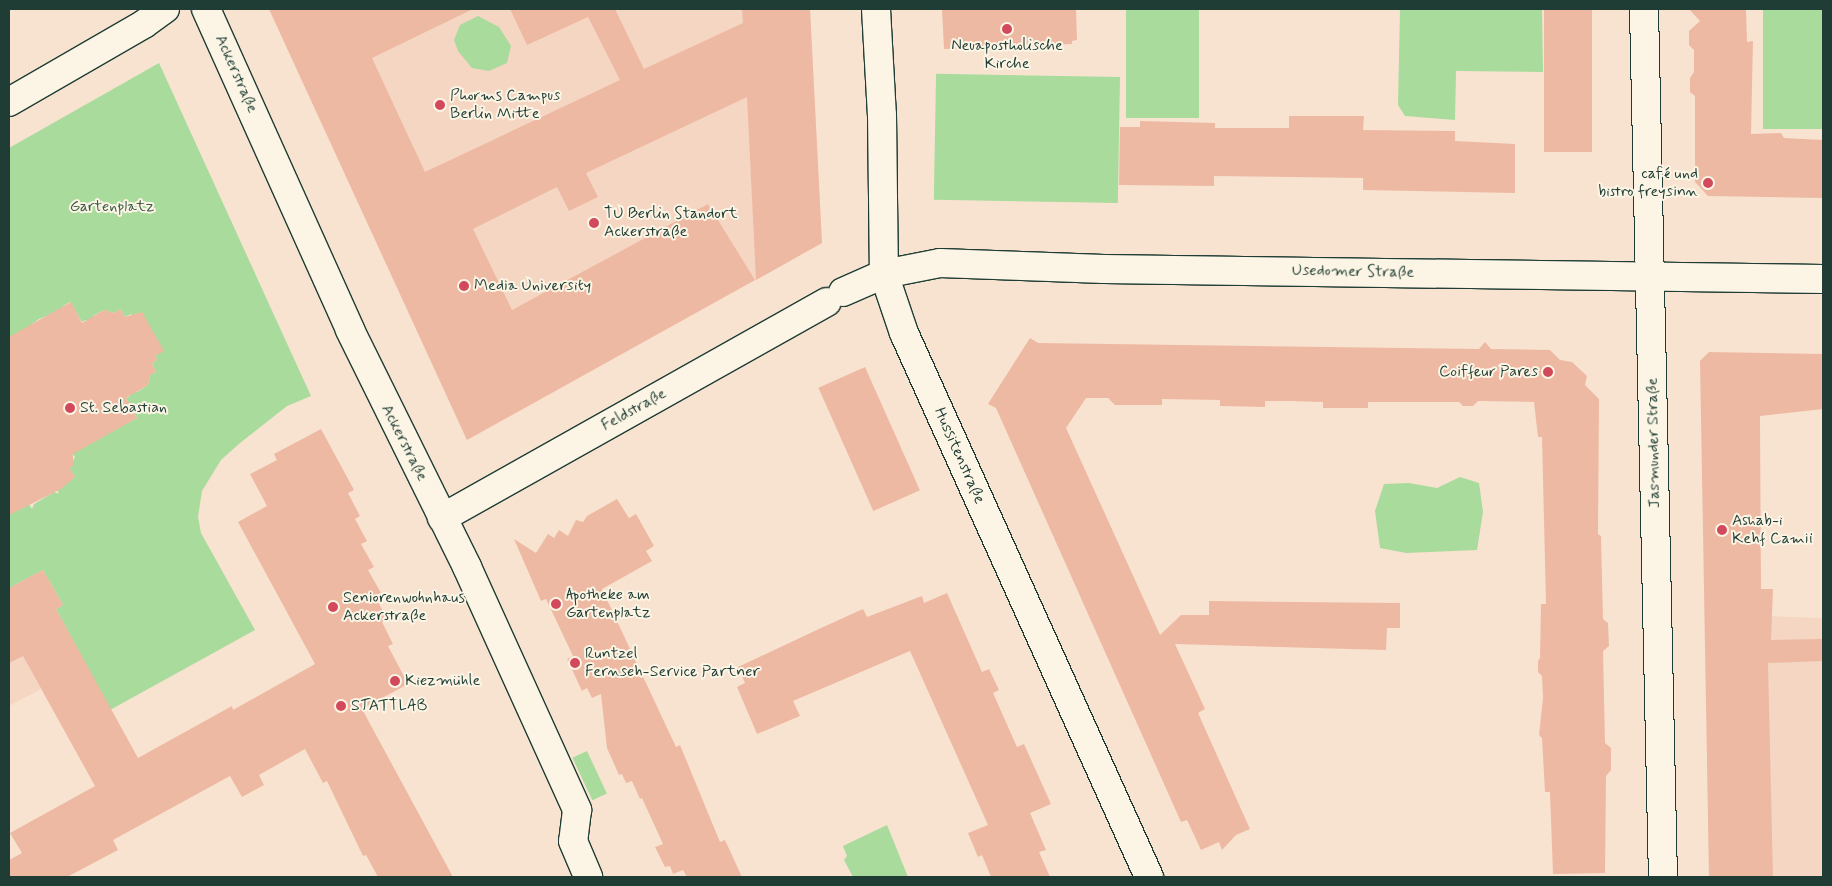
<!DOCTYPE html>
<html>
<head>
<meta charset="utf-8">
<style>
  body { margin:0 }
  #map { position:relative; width:1832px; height:886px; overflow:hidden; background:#f8e3d1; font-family:Mynerve,sans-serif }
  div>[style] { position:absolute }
  .built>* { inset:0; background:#f5d6c3 }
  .green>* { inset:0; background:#a8db9c; transform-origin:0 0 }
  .building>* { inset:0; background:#eeb9a2; transform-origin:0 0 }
  .roads { filter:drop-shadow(1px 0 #1f3d34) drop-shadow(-1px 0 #1f3d34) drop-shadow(0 1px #1f3d34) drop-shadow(0 -1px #1f3d34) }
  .minor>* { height:28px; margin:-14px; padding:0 14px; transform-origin:14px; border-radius:14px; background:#fcf5e5 }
  .dots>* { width:14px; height:14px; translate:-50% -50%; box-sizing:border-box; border:2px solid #fcf5e5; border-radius:50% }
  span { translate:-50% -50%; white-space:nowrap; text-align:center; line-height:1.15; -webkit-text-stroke:4px #fcf5e5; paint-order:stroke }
  .poi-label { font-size:16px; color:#1f3d34 }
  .left { translate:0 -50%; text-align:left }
  .right { translate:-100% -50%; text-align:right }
  .street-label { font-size:16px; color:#1f3d34 }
  .park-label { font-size:16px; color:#3a5d49 }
  .frame { position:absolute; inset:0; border:10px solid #1f3d34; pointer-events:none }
</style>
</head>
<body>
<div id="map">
  <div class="built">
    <i style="clip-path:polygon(269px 9px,810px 9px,822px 243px,467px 440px)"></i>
    <i style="clip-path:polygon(43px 570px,63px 605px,23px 655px,41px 689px,9px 706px,9px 588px)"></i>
    <i style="clip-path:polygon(1767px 616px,1823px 618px,1823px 877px,1709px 877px,1708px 758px)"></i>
  </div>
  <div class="green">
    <i style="left:1126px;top:9px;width:73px;height:109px"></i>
    <i style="clip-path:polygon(1400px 9px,1542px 9px,1543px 72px,1456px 71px,1455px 120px,1405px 116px,1398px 105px)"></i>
    <i style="left:1763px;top:9px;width:60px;height:120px"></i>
    <i style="clip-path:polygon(478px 16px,499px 27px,511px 46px,507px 63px,489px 71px,472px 68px,458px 51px,454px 40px,460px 25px)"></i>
    <i style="clip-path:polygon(159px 63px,311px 396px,287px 406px,240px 443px,221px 460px,202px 491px,198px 517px,201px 533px,255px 630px,110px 710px,56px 609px,63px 605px,43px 570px,9px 588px,9px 513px,27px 501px,32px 509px,34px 504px,54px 492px,59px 494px,57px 489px,75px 477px,69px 468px,75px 457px,72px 453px,137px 418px,126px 398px,130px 396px,128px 392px,130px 387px,137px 392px,148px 385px,150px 375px,156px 372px,152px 363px,157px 360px,131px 314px,125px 317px,120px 309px,114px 313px,104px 310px,93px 316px,94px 324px,86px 320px,82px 322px,70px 302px,63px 306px,65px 309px,39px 319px,9px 341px,9px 148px)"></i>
    <i style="left:1120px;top:77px;width:126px;height:184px;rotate:91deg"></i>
    <i style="clip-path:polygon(1460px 477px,1479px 483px,1483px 512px,1477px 550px,1406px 553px,1380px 548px,1375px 511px,1384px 484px,1409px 483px,1437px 488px)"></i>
    <i style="left:587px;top:751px;width:47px;height:16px;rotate:65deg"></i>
    <i style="clip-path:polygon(887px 825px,908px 877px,853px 877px,844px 860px,847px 856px,843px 846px)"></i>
  </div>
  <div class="building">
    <i style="clip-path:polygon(269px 9px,473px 9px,372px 58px,425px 172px,620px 80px,588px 17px,527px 45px,510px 9px,615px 9px,644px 69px,743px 23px,742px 9px,810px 9px,822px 243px,756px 280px,747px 97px,586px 173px,598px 197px,569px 211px,557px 187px,473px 229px,512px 310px,708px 204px,755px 280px,467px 440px)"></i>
    <i style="clip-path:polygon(942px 9px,1076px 9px,1077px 40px,1072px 41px,1072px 44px,944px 49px)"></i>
    <i style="left:1544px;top:9px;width:48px;height:143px"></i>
    <i style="clip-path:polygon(1689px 9px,1746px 9px,1747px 42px,1753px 41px,1751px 134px,1781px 133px,1784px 138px,1823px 140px,1823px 198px,1708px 196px,1695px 182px,1695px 96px,1690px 92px,1690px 78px,1694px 72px,1694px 50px,1689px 45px,1689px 31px,1700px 21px)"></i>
    <i style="clip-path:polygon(1289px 116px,1364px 116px,1363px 130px,1455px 131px,1455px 141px,1515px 144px,1515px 193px,1363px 190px,1363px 178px,1214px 176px,1214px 186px,1119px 185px,1120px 127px,1140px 127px,1140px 121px,1215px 123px,1215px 128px,1289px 128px)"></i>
    <i style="clip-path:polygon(71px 302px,82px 323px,104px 310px,114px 313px,120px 309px,125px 317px,142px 312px,164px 351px,155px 356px,157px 360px,152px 363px,156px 372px,150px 375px,148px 385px,126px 398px,137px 418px,73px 454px,73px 466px,69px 468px,75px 477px,61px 489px,9px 515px,9px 337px)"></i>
    <i style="clip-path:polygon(1030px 338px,1038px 343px,1479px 349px,1485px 342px,1491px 349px,1550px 350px,1560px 360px,1572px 362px,1587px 376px,1585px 385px,1599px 399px,1598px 534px,1601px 536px,1603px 619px,1608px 623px,1609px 646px,1603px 651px,1605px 743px,1611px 748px,1611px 770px,1606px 776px,1605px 873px,1553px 874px,1550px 792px,1545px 792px,1542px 738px,1539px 735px,1543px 698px,1542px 676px,1538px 672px,1538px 661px,1540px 658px,1541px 604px,1546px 604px,1542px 437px,1538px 437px,1534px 402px,1478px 401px,1473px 406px,1463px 406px,1459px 402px,1368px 402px,1368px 408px,1323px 408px,1323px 402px,1289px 401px,1265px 401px,1265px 407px,1220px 406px,1220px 400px,1162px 399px,1162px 405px,1115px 405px,1108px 398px,1086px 398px,1066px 428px,1160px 635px,1181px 615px,1209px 615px,1209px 601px,1400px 603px,1400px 628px,1387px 628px,1386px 650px,1175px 644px,1205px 709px,1198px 713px,1250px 829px,1236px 835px,1222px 850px,1219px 842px,1201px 850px,1187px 820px,1181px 822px,996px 408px,988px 404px)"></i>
    <i style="clip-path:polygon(1709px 352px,1823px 354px,1823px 409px,1760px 416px,1761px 589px,1773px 589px,1771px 640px,1823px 639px,1823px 661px,1768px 663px,1773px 877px,1709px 877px,1700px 361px)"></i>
    <i style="left:865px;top:367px;width:135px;height:51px;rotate:66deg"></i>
    <i style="clip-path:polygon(321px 429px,354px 490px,348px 493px,360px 516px,355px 519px,367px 541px,361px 544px,374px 567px,368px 570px,381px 593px,375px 596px,387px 619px,382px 622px,393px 644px,388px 646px,408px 684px,362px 709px,453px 877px,378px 877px,366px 855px,363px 856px,327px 781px,323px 783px,305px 749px,259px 775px,264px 785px,242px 797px,230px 776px,113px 840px,118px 850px,67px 877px,9px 877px,9px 860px,22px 853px,10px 833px,95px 786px,23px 656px,9px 663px,9px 588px,43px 570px,63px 605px,56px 609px,138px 758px,232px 706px,233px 710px,315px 664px,238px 522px,267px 506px,250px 474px,277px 460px,274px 454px)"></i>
    <i style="clip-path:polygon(617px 499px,629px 518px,636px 514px,654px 546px,646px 551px,652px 561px,602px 589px,676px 747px,680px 745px,720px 842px,725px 840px,742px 877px,687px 877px,683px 870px,673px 874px,670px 866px,665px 867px,655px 847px,663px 844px,642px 798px,640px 799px,632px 781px,626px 783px,622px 774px,619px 775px,607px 748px,601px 694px,592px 698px,587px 688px,582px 691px,567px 659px,573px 656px,546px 599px,541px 601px,514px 539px,536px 553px,548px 534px,554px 538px,559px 530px,568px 536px,576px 520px,583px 522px,587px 516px)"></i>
    <i style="clip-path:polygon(947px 593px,982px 672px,989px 669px,999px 690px,993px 693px,1017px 747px,1024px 744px,1051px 804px,1030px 813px,1046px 850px,1039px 852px,1050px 877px,991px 877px,982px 855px,978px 857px,968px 833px,988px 825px,910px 651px,793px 701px,800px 716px,757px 734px,737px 687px,745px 683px,738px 667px,821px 628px,863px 609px,867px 617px,922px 596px,924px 603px)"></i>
  </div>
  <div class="roads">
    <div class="minor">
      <i style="left:206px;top:9px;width:352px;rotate:65.8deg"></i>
      <i style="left:350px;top:330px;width:264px;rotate:63.7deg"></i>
      <i style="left:467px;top:567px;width:267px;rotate:65.6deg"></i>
      <i style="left:577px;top:810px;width:31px;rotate:97deg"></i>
      <i style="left:573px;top:841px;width:39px;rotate:67deg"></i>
      <i style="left:876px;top:9px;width:106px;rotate:86.8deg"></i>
      <i style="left:882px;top:115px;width:159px;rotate:89.3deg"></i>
      <i style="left:884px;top:274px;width:62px;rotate:71.3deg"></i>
      <i style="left:904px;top:333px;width:597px;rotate:65.75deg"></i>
      <i style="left:1644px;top:9px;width:868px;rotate:88.75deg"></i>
      <i style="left:9px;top:102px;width:156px;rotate:-30deg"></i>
      <i style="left:144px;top:24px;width:26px;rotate:-36deg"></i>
      <i style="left:843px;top:292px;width:45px;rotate:-23.7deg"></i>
      <i style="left:884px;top:274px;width:57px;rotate:-11.1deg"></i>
      <i style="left:940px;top:263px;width:164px;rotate:2.1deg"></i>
      <i style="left:1104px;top:269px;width:719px;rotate:0.8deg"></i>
      <i style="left:442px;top:518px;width:441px;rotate:-29.3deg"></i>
    </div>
  </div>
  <div class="dots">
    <i style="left:1007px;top:29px;background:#d1495b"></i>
    <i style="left:440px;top:105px;background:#d1495b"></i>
    <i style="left:1708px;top:183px;background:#d1495b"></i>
    <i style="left:594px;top:223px;background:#d1495b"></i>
    <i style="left:464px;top:286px;background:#d1495b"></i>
    <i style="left:1548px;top:372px;background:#d1495b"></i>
    <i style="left:70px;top:408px;background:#d1495b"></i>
    <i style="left:1722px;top:530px;background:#d1495b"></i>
    <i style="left:556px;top:604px;background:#d1495b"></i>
    <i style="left:333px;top:607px;background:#d1495b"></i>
    <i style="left:575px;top:663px;background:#d1495b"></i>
    <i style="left:395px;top:681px;background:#d1495b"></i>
    <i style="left:341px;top:706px;background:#d1495b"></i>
  </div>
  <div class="poi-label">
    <span style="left:1007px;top:55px">Neuapostholische<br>Kirche</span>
    <span class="left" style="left:450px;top:105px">Phorms Campus<br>Berlin Mitte</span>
    <span class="right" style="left:1698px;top:183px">café und<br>bistro freysinn</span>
    <span class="left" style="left:604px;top:223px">TU Berlin Standort<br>Ackerstraße</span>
    <span class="left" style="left:474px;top:286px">Media University</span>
    <span class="right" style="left:1538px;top:372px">Coiffeur Pares</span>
    <span class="left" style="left:80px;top:408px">St. Sebastian</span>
    <span class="left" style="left:1732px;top:530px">Ashab-i<br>Kehf Camii</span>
    <span class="left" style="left:566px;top:604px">Apotheke am<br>Gartenplatz</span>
    <span class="left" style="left:343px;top:607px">Seniorenwohnhaus<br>Ackerstraße</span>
    <span class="left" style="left:585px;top:663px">Runtzel<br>Fernseh-Service Partner</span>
    <span class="left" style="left:405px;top:681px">Kiezmühle</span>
    <span class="left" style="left:351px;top:706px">STATTLAB</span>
  </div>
  <div class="street-label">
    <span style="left:236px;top:74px;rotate:66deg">Ackerstraße</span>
    <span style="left:1353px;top:272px;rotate:1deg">Usedomer Straße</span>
    <span style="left:634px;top:410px;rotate:-29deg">Feldstraße</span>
    <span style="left:404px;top:443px;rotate:63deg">Ackerstraße</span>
    <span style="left:1654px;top:443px;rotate:-91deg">Jasmunder Straße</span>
    <span style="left:959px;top:456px;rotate:66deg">Hussitenstraße</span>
  </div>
  <div class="park-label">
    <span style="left:112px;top:207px">Gartenplatz</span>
  </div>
  <div class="frame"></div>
</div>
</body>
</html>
